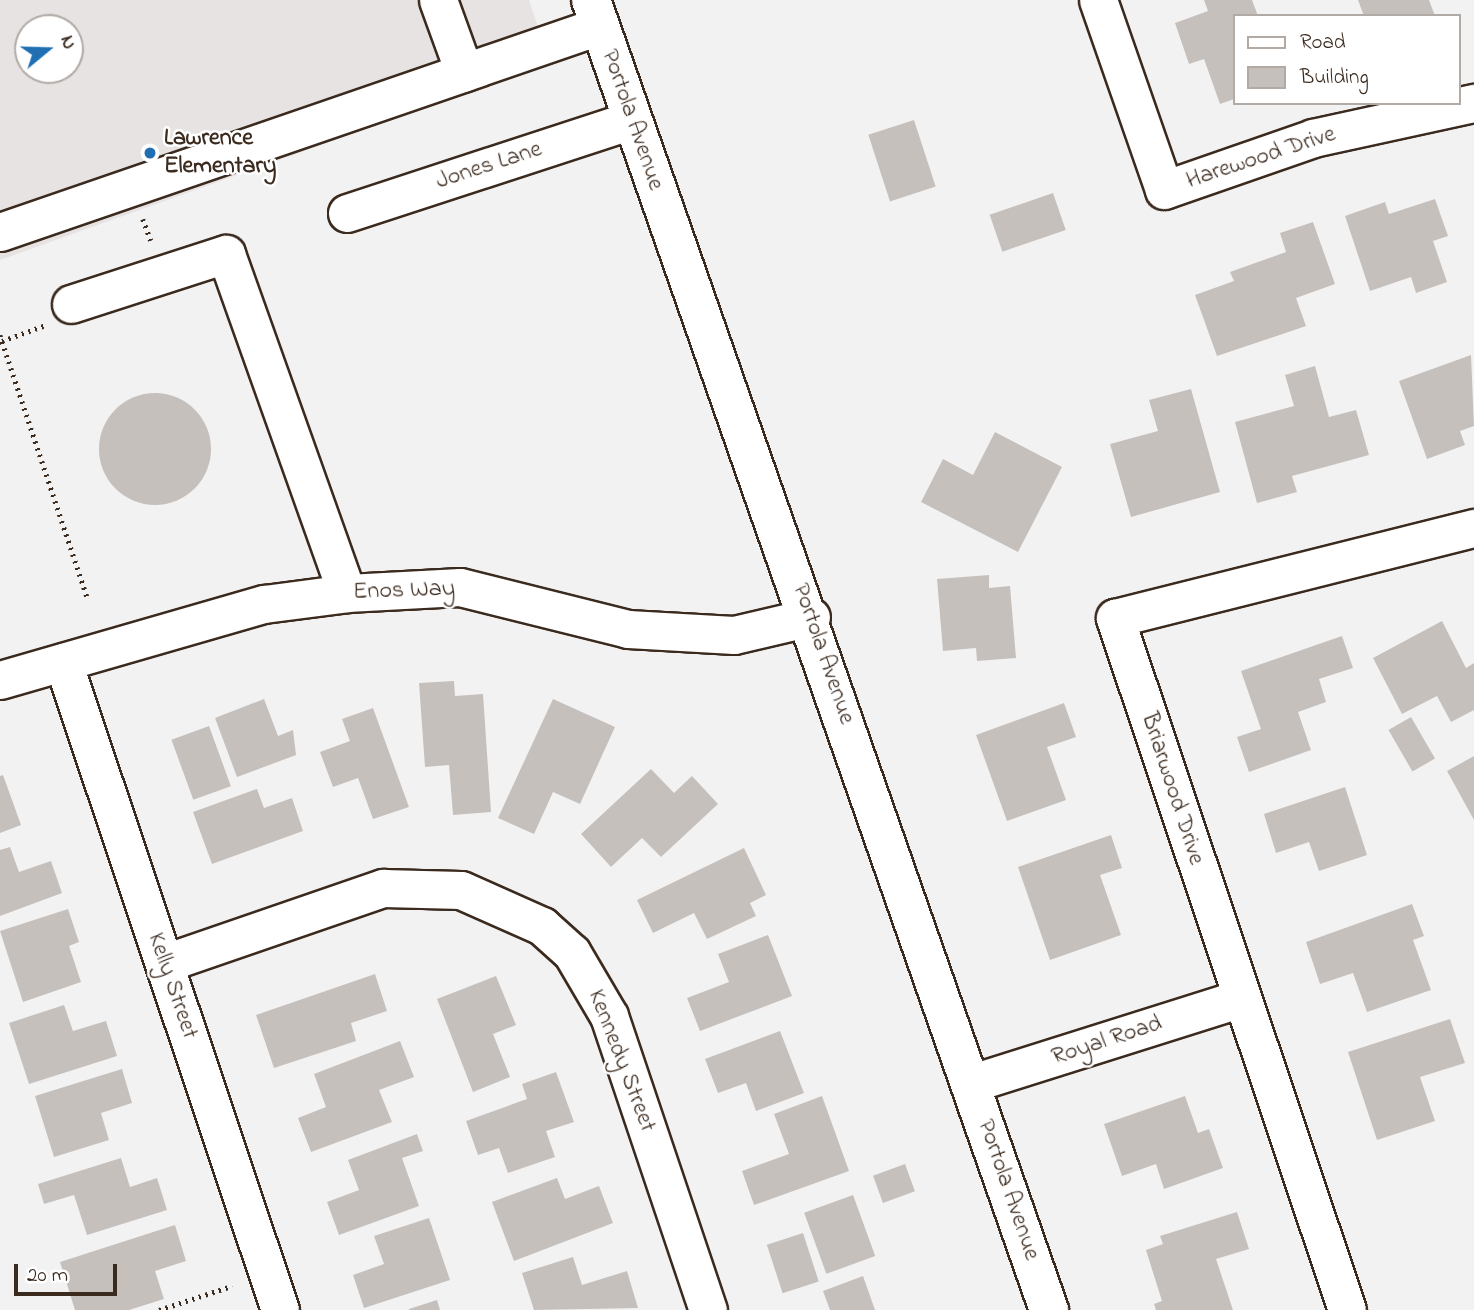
<!DOCTYPE html>
<html>
<head>
<meta charset="utf-8">
<style>
  body { margin:0 }
  #map { position:relative; width:1474px; height:1310px; overflow:hidden; background:#f3f2f2; font-family:"Indie Flower",sans-serif }
  div>[style] { position:absolute }
  .built>* { inset:0; background:#e6e3e2 }
  .building>* { inset:0; background:#c6c0bd; transform-origin:0 0 }
  .round { border-radius:50% }
  .path>* { height:4.5px; margin-top:-2.25px; transform-origin:0; background:repeating-linear-gradient(90deg,#3b2a1e 0 2px,transparent 0 7px) }
  .roads { filter:drop-shadow(2px 0 #3b2a1e) drop-shadow(-2px 0 #3b2a1e) drop-shadow(0 2px #3b2a1e) drop-shadow(0 -2px #3b2a1e) }
  .minor>* { height:37px; margin:-18.5px; padding:0 18.5px; transform-origin:18.5px; border-radius:18.5px; background:#fff }
  .major>* { height:38px; margin:-19px; padding:0 19px; transform-origin:19px; border-radius:19px; background:#fff }
  .dots>* { width:19px; height:19px; translate:-50% -50%; box-sizing:border-box; border:4px solid #fff; border-radius:50% }
  span { translate:-50% -50%; white-space:nowrap; text-align:center; line-height:1.15; -webkit-text-stroke:5px #fff; paint-order:stroke }
  .street-label { font-size:24px; color:#3b2a1e }
  .poi-label { font-size:24px; color:#3b2a1e; font-weight:700 }
  .left { translate:0 -50%; text-align:left }
  .legend { position:absolute; left:1233px; top:14px; width:228px; height:91px; box-sizing:border-box; background:#fff; border:2px solid #b1aaa5; margin:0; padding:9px 12px; list-style:none; font-size:21px; color:#3b2a1e }
  .legend li { display:flex; align-items:center; gap:14px; height:35px }
  .legend b { width:35px; border:2px solid #b1aaa5 }
  .north { position:absolute; left:14px; top:14px; width:70px; height:70px; box-sizing:border-box; background:#fff; border:2px solid #b1aaa5; border-radius:50%; rotate:71deg; font-size:19px; font-weight:700; line-height:28px; text-align:center; color:#3b2a1e }
  .north::after { content:''; display:block; margin:auto; width:24px; height:32px; background:#1f6fb2; clip-path:polygon(50% 0,100% 100%,50% 72%,0 100%) }
  .scale { position:absolute; left:14px; top:1264px; width:103px; height:32px; box-sizing:border-box; border:4px solid #3b2a1e; border-top:0; padding-left:9px; font-size:21px; line-height:24px; white-space:nowrap; color:#3b2a1e; -webkit-text-stroke:5px #fff; paint-order:stroke }
</style>
</head>
<body>
<div id="map">
  <div class="built">
    <i style="clip-path:polygon(evenodd,0 0,529px 0,550px 63px,0 260px,0 0,28px 28px,70px 28px,70px 70px,28px 70px,28px 28px)"></i>
  </div>
  <div class="building">
    <i style="clip-path:polygon(1204px 0,1252px 0,1258px 16px,1234px 16px,1234px 99px,1220px 104px,1204px 59px,1189px 64px,1175px 23px,1208px 11px)"></i>
    <i style="clip-path:polygon(1358px 0,1429px 0,1435px 16px,1364px 16px)"></i>
    <i style="left:914px;top:120px;width:70px;height:48px;rotate:72deg"></i>
    <i style="left:1053px;top:193px;width:39px;height:67px;rotate:71deg"></i>
    <i style="clip-path:polygon(1435px 199px,1448px 236px,1433px 241px,1447px 282px,1416px 293px,1411px 277px,1370px 291px,1345px 216px,1385px 202px,1389px 214px)"></i>
    <i style="clip-path:polygon(1313px 222px,1335px 284px,1296px 298px,1306px 326px,1217px 356px,1195px 295px,1234px 281px,1230px 272px,1286px 252px,1280px 233px)"></i>
    <i style="clip-path:polygon(1471px 355px,1474px 426px,1460px 431px,1465px 445px,1427px 459px,1399px 381px)"></i>
    <i style="clip-path:polygon(1315px 366px,1329px 417px,1356px 410px,1369px 455px,1292px 476px,1297px 492px,1257px 503px,1235px 422px,1294px 406px,1285px 375px)"></i>
    <i style="clip-path:polygon(1191px 389px,1220px 492px,1131px 517px,1110px 444px,1158px 431px,1149px 400px)"></i>
    <i class="round" style="left:99px;top:393px;width:112px;height:112px"></i>
    <i style="clip-path:polygon(995px 432px,1062px 467px,1018px 552px,921px 502px,943px 459px,973px 475px)"></i>
    <i style="clip-path:polygon(989px 575px,989px 588px,1010px 586px,1016px 658px,977px 661px,976px 648px,943px 651px,937px 579px)"></i>
    <i style="clip-path:polygon(1442px 621px,1466px 668px,1474px 663px,1474px 710px,1451px 722px,1437px 696px,1402px 714px,1373px 658px)"></i>
    <i style="clip-path:polygon(1342px 636px,1353px 668px,1319px 679px,1326px 702px,1298px 712px,1311px 750px,1249px 772px,1237px 737px,1261px 729px,1241px 671px)"></i>
    <i style="clip-path:polygon(454px 681px,455px 696px,483px 694px,491px 812px,453px 815px,449px 765px,425px 767px,419px 683px)"></i>
    <i style="clip-path:polygon(264px 699px,278px 736px,293px 730px,296px 755px,237px 777px,215px 718px)"></i>
    <i style="clip-path:polygon(553px 699px,615px 727px,580px 804px,553px 792px,534px 834px,498px 818px)"></i>
    <i style="clip-path:polygon(1064px 703px,1076px 737px,1047px 747px,1066px 800px,1007px 821px,976px 735px)"></i>
    <i style="clip-path:polygon(373px 708px,409px 807px,373px 819px,358px 778px,333px 787px,320px 752px,350px 741px,342px 719px)"></i>
    <i style="left:1411px;top:717px;width:48px;height:26px;rotate:60deg"></i>
    <i style="left:209px;top:726px;width:64px;height:40px;rotate:70deg"></i>
    <i style="clip-path:polygon(1474px 756px,1474px 820px,1447px 771px)"></i>
    <i style="clip-path:polygon(651px 769px,674px 793px,692px 776px,718px 804px,661px 857px,642px 838px,611px 867px,581px 834px)"></i>
    <i style="clip-path:polygon(3px 775px,21px 825px,0 833px,0 776px)"></i>
    <i style="clip-path:polygon(1345px 787px,1367px 855px,1319px 871px,1309px 842px,1276px 853px,1264px 814px)"></i>
    <i style="clip-path:polygon(257px 789px,264px 808px,292px 798px,303px 831px,212px 864px,193px 812px)"></i>
    <i style="clip-path:polygon(1111px 835px,1122px 868px,1100px 875px,1121px 935px,1050px 960px,1018px 867px)"></i>
    <i style="clip-path:polygon(10px 847px,19px 872px,51px 861px,62px 893px,0 916px,0 850px)"></i>
    <i style="clip-path:polygon(744px 848px,766px 895px,750px 903px,756px 916px,707px 939px,694px 913px,653px 933px,637px 900px)"></i>
    <i style="clip-path:polygon(1412px 904px,1424px 936px,1413px 940px,1431px 990px,1367px 1012px,1353px 973px,1320px 984px,1306px 942px)"></i>
    <i style="clip-path:polygon(68px 909px,79px 942px,69px 946px,81px 982px,23px 1002px,0 931px)"></i>
    <i style="clip-path:polygon(768px 935px,792px 996px,700px 1031px,687px 998px,729px 982px,718px 954px)"></i>
    <i style="clip-path:polygon(375px 974px,387px 1011px,351px 1023px,356px 1041px,274px 1068px,256px 1015px)"></i>
    <i style="clip-path:polygon(496px 976px,516px 1025px,493px 1034px,510px 1077px,473px 1092px,437px 999px)"></i>
    <i style="clip-path:polygon(64px 1005px,73px 1031px,106px 1021px,117px 1056px,29px 1084px,9px 1023px)"></i>
    <i style="clip-path:polygon(1450px 1019px,1465px 1063px,1420px 1077px,1435px 1121px,1377px 1140px,1348px 1052px)"></i>
    <i style="clip-path:polygon(780px 1031px,804px 1093px,756px 1111px,746px 1083px,718px 1093px,705px 1059px)"></i>
    <i style="clip-path:polygon(400px 1041px,414px 1077px,379px 1090px,392px 1122px,311px 1152px,298px 1118px,326px 1107px,314px 1074px)"></i>
    <i style="clip-path:polygon(122px 1069px,132px 1103px,101px 1113px,109px 1140px,54px 1157px,35px 1096px)"></i>
    <i style="clip-path:polygon(556px 1072px,574px 1122px,546px 1131px,555px 1157px,508px 1173px,499px 1148px,478px 1155px,466px 1121px,527px 1099px,522px 1084px)"></i>
    <i style="clip-path:polygon(822px 1096px,849px 1171px,754px 1205px,742px 1171px,789px 1154px,774px 1114px)"></i>
    <i style="clip-path:polygon(1185px 1096px,1198px 1133px,1209px 1129px,1223px 1168px,1164px 1189px,1156px 1164px,1122px 1176px,1104px 1124px)"></i>
    <i style="clip-path:polygon(417px 1134px,423px 1151px,402px 1158px,419px 1206px,339px 1235px,327px 1202px,359px 1190px,348px 1160px)"></i>
    <i style="clip-path:polygon(121px 1158px,130px 1187px,157px 1178px,167px 1210px,87px 1235px,74px 1195px,44px 1204px,38px 1184px)"></i>
    <i style="left:905px;top:1164px;width:29px;height:34px;rotate:70deg"></i>
    <i style="clip-path:polygon(557px 1178px,565px 1199px,599px 1186px,613px 1223px,514px 1261px,492px 1202px)"></i>
    <i style="left:853px;top:1195px;width:65px;height:52px;rotate:70deg"></i>
    <i style="clip-path:polygon(1237px 1212px,1249px 1249px,1216px 1259px,1233px 1310px,1156px 1310px,1154px 1304px,1162px 1301px,1146px 1250px,1163px 1244px,1160px 1236px)"></i>
    <i style="clip-path:polygon(429px 1218px,450px 1280px,364px 1308px,353px 1275px,384px 1264px,374px 1236px)"></i>
    <i style="clip-path:polygon(175px 1225px,186px 1261px,155px 1271px,164px 1299px,129px 1310px,75px 1310px,60px 1262px)"></i>
    <i style="left:803px;top:1233px;width:51px;height:38px;rotate:72deg"></i>
    <i style="clip-path:polygon(573px 1257px,582px 1285px,627px 1271px,638px 1308px,534px 1310px,522px 1273px)"></i>
    <i style="clip-path:polygon(863px 1276px,875px 1310px,830px 1310px,823px 1291px)"></i>
    <i style="clip-path:polygon(437px 1300px,440px 1310px,409px 1310px,409px 1309px)"></i>
  </div>
  <div class="path">
    <i style="left:143px;top:219px;width:23px;rotate:70deg"></i>
    <i style="left:0;top:335px;width:279px;rotate:71.6deg"></i>
    <i style="left:2px;top:341px;width:47px;rotate:-20deg"></i>
    <i style="left:159px;top:1310px;width:77px;rotate:-18.2deg"></i>
  </div>
  <div class="roads">
    <div class="minor">
      <i style="left:438px;top:0;width:77px;rotate:70.1deg"></i>
      <i style="left:1098px;top:0;width:201px;rotate:70.8deg"></i>
      <i style="left:1164px;top:190px;width:158px;rotate:-19.2deg"></i>
      <i style="left:1313px;top:138px;width:165px;rotate:-12.3deg"></i>
      <i style="left:347px;top:213px;width:299px;rotate:-18.1deg"></i>
      <i style="left:0;top:232px;width:633px;rotate:-18.98deg"></i>
      <i style="left:71px;top:304px;width:163px;rotate:-17.9deg"></i>
      <i style="left:226px;top:254px;width:360px;rotate:70.4deg"></i>
      <i style="left:63px;top:662px;width:683px;rotate:71.49deg"></i>
      <i style="left:0;top:680px;width:275px;rotate:-16.1deg"></i>
      <i style="left:264px;top:604px;width:84px;rotate:-7.5deg"></i>
      <i style="left:347px;top:593px;width:113px;rotate:-3deg"></i>
      <i style="left:460px;top:587px;width:173px;rotate:14deg"></i>
      <i style="left:628px;top:629px;width:106px;rotate:3.2deg"></i>
      <i style="left:734px;top:635px;width:79px;rotate:-13.2deg"></i>
      <i style="left:165px;top:963px;width:231px;rotate:-19deg"></i>
      <i style="left:383px;top:888px;width:78px;rotate:1.5deg"></i>
      <i style="left:461px;top:890px;width:89px;rotate:24deg"></i>
      <i style="left:542px;top:926px;width:40px;rotate:42deg"></i>
      <i style="left:572px;top:953px;width:73px;rotate:59.6deg"></i>
      <i style="left:609px;top:1016px;width:310px;rotate:71.4deg"></i>
      <i style="left:972px;top:1083px;width:283px;rotate:-17.5deg"></i>
      <i style="left:1347px;top:1310px;width:730px;rotate:-108.53deg"></i>
      <i style="left:1115px;top:618px;width:370px;rotate:-14.1deg"></i>
    </div>
    <div class="major">
      <i style="left:591px;top:0;width:1388px;rotate:70.73deg"></i>
    </div>
  </div>
  <div class="dots">
    <i style="left:150px;top:153px;background:#1f6fb2"></i>
  </div>
  <div class="street-label">
    <span style="left:632px;top:120px;rotate:71deg">Portola Avenue</span>
    <span style="left:1261px;top:158px;rotate:-18deg">Harewood Drive</span>
    <span style="left:489px;top:166px;rotate:-18deg">Jones Lane</span>
    <span style="left:404px;top:591px;rotate:-2deg">Enos Way</span>
    <span style="left:823px;top:654px;rotate:71deg">Portola Avenue</span>
    <span style="left:1172px;top:789px;rotate:72deg">Briarwood Drive</span>
    <span style="left:172px;top:986px;rotate:71deg">Kelly Street</span>
    <span style="left:1107px;top:1041px;rotate:-18deg">Royal Road</span>
    <span style="left:621px;top:1061px;rotate:69deg">Kennedy Street</span>
    <span style="left:1008px;top:1190px;rotate:71deg">Portola Avenue</span>
  </div>
  <div class="poi-label">
    <span class="left" style="left:164px;top:153px">Lawrence<br>Elementary</span>
  </div>
  <ul class="legend">
  <li><b style="height:9px;background:#fff"></b>Road</li>
  <li><b style="height:19px;background:#c6c0bd"></b>Building</li>
  </ul>
  <div class="north">N</div>
  <div class="scale">20 m</div>
</div>
</body>
</html>
